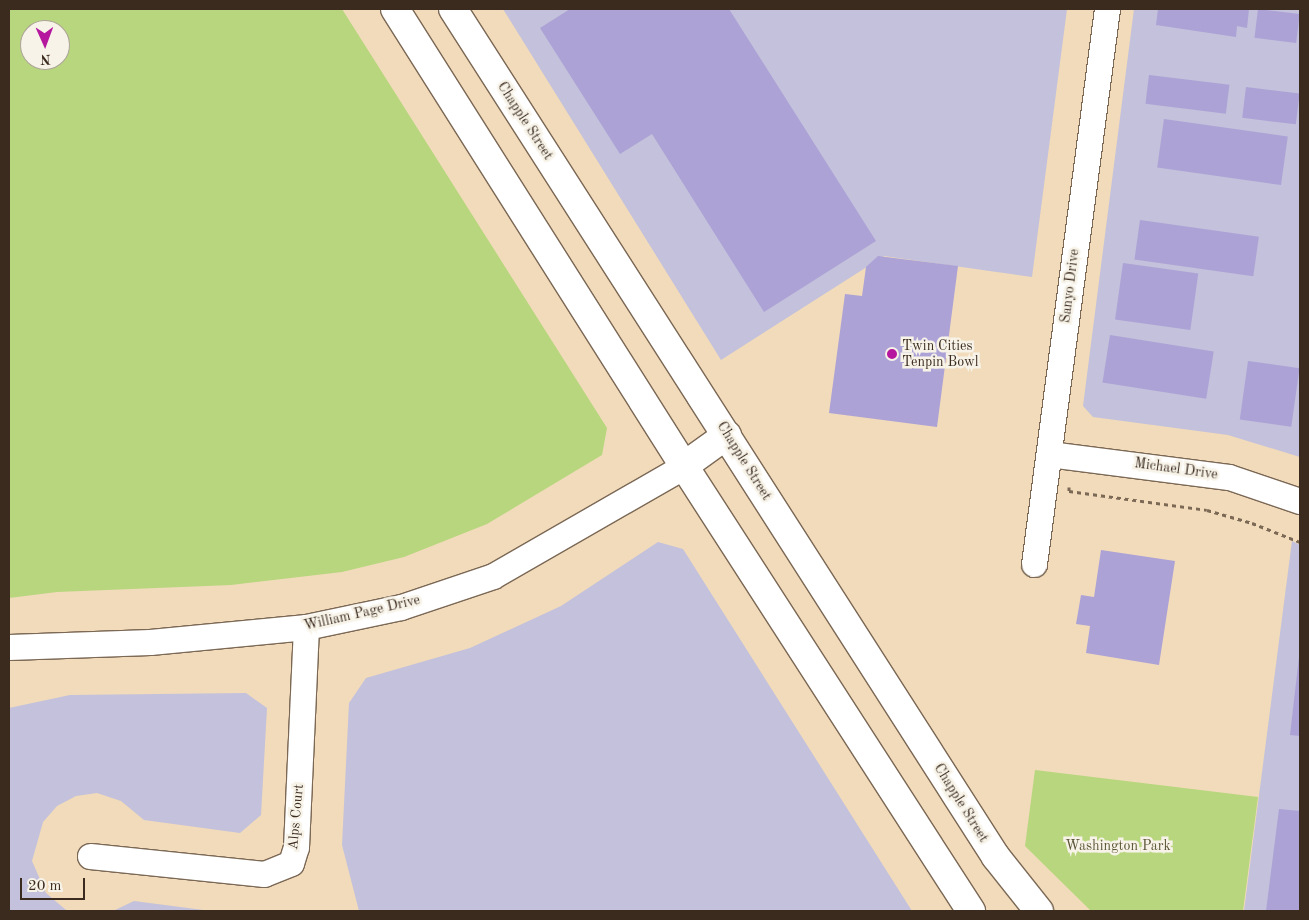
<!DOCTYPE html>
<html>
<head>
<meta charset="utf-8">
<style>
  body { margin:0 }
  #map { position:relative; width:1309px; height:920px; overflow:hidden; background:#f1dbbb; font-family:"Old Standard TT",serif }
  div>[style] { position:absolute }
  .industrial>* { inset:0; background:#c3c1db }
  .green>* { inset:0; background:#b7d67d }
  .building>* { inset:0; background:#aca2d6; transform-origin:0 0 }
  .path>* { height:3px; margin-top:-1.5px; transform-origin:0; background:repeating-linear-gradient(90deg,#7b6855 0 4px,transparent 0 8px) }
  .roads { filter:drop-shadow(1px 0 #7b6855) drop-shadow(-1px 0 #7b6855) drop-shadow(0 1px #7b6855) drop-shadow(0 -1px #7b6855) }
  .minor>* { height:25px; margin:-12.5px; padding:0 12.5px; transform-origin:12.5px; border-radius:12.5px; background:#fff }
  .tertiary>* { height:28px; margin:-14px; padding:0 14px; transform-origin:14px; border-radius:14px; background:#fff }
  .dots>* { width:14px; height:14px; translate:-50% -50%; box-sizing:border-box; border:2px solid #f7f3e8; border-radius:50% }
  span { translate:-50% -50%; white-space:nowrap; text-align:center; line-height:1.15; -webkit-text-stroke:5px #f7f3e8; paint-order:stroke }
  .street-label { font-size:14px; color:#3b2a1e }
  .poi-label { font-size:14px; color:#3b2a1e }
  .left { translate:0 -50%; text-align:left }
  .park-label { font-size:14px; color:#5a5536 }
  .frame { position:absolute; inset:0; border:10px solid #3b2a1e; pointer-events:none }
  .north { position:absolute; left:20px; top:20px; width:50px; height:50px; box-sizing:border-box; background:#f7f3e8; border:1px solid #aca397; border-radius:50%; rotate:178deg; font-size:14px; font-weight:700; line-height:20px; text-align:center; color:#3b2a1e }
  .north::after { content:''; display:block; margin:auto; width:18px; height:22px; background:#b5179e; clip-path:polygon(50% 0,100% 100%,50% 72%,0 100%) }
  .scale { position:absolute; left:20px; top:878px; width:65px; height:22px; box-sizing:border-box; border:2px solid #3b2a1e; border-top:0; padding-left:6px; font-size:15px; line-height:18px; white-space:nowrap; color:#3b2a1e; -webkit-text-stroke:4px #f7f3e8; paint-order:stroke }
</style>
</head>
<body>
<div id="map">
  <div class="industrial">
    <i style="clip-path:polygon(503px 9px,1067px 9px,1032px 277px,884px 256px,721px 360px)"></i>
    <i style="clip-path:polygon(1134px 9px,1300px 9px,1300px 457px,1228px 435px,1093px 417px,1083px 406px)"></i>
    <i style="clip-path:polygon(1292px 541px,1300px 545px,1300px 911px,1244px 911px)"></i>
    <i style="clip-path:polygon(658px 542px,683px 549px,912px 911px,359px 911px,342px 845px,349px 703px,366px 678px,470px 648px,561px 606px)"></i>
    <i style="clip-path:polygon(246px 693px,267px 708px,261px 815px,240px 833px,144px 820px,121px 801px,97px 793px,76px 796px,57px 806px,43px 822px,32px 861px,46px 893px,66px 910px,74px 911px,9px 911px,9px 708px,70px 695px)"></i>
    <i style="clip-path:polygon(134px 901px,211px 911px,113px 911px)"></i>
  </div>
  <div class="green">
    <i style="clip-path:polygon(evenodd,9px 9px,342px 9px,607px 428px,602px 455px,487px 524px,404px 557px,342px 572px,231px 585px,57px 592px,9px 598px,9px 9px,30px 30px,60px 30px,60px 60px,30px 60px,30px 30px)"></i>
    <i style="clip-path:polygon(1035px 770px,1258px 797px,1243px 911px,1091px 911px,1025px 846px)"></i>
  </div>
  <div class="building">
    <i style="clip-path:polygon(570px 9px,729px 9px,876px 241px,764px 312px,652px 134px,620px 154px,540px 28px)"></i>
    <i style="clip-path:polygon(1158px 9px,1249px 9px,1247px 28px,1237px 26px,1236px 37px,1156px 25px)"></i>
    <i style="left:1258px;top:9px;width:42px;height:29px;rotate:7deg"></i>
    <i style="left:1149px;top:75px;width:81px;height:29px;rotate:7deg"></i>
    <i style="left:1246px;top:87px;width:54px;height:31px;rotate:7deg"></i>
    <i style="left:1164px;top:119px;width:125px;height:49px;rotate:8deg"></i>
    <i style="left:1140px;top:220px;width:120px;height:40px;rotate:8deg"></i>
    <i style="clip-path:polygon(878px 256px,958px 266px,937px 427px,829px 413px,845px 294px,862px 296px,866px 267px)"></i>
    <i style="left:1123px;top:263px;width:76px;height:57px;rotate:8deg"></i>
    <i style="left:1110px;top:335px;width:105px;height:48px;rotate:9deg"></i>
    <i style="left:1248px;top:361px;width:52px;height:59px;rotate:8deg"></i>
    <i style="clip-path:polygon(1101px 550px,1175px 561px,1159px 665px,1086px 653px,1090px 626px,1076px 624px,1081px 595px,1094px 597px)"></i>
    <i style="clip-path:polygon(1299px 657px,1300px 657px,1300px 736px,1290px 735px)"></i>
    <i style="clip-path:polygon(1279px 809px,1300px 811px,1300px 911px,1266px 911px)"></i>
  </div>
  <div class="path">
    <i style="left:1069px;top:487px;width:4px;rotate:90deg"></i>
    <i style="left:1069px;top:491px;width:139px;rotate:7.8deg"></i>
    <i style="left:1207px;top:510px;width:47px;rotate:16.1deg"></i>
    <i style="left:1252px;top:523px;width:52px;rotate:21.6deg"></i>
  </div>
  <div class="roads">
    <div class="minor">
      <i style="left:1049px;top:454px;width:181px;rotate:7.3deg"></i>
      <i style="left:1229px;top:477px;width:75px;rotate:18.7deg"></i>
      <i style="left:1034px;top:564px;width:560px;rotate:-82.51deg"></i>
      <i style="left:9px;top:647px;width:141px;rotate:-2deg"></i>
      <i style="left:150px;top:642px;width:157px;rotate:-5.5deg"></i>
      <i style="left:306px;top:627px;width:97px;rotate:-11.9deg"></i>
      <i style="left:401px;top:607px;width:97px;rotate:-18.6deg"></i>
      <i style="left:493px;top:576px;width:220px;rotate:-29.9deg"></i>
      <i style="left:90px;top:856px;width:175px;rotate:5.9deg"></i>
      <i style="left:264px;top:874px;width:29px;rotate:-22deg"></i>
      <i style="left:291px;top:863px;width:17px;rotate:-73deg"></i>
      <i style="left:296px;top:847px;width:220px;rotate:-87.4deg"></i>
    </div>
    <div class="tertiary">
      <i style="left:395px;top:9px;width:541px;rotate:57.69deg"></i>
      <i style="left:684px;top:466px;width:530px;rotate:57.18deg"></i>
      <i style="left:453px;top:9px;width:1007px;rotate:57.37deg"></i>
      <i style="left:996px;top:857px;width:69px;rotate:51.5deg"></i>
      <i style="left:684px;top:466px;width:53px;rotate:-35.8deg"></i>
    </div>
  </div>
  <div class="dots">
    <i style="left:892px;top:354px;background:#b5179e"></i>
  </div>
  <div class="street-label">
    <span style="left:525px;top:121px;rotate:57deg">Chapple Street</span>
    <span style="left:1070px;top:286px;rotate:-83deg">Sanyo Drive</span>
    <span style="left:744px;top:461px;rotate:58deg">Chapple Street</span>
    <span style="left:1176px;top:469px;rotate:8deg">Michael Drive</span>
    <span style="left:362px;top:613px;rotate:-13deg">William Page Drive</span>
    <span style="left:961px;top:803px;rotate:58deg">Chapple Street</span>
    <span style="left:296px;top:817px;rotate:-85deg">Alps Court</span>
  </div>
  <div class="poi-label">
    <span class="left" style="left:902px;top:354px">Twin Cities<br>Tenpin Bowl</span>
  </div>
  <div class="park-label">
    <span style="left:1118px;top:846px">Washington Park</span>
  </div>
  <div class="frame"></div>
  <div class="north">N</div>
  <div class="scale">20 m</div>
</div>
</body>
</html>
